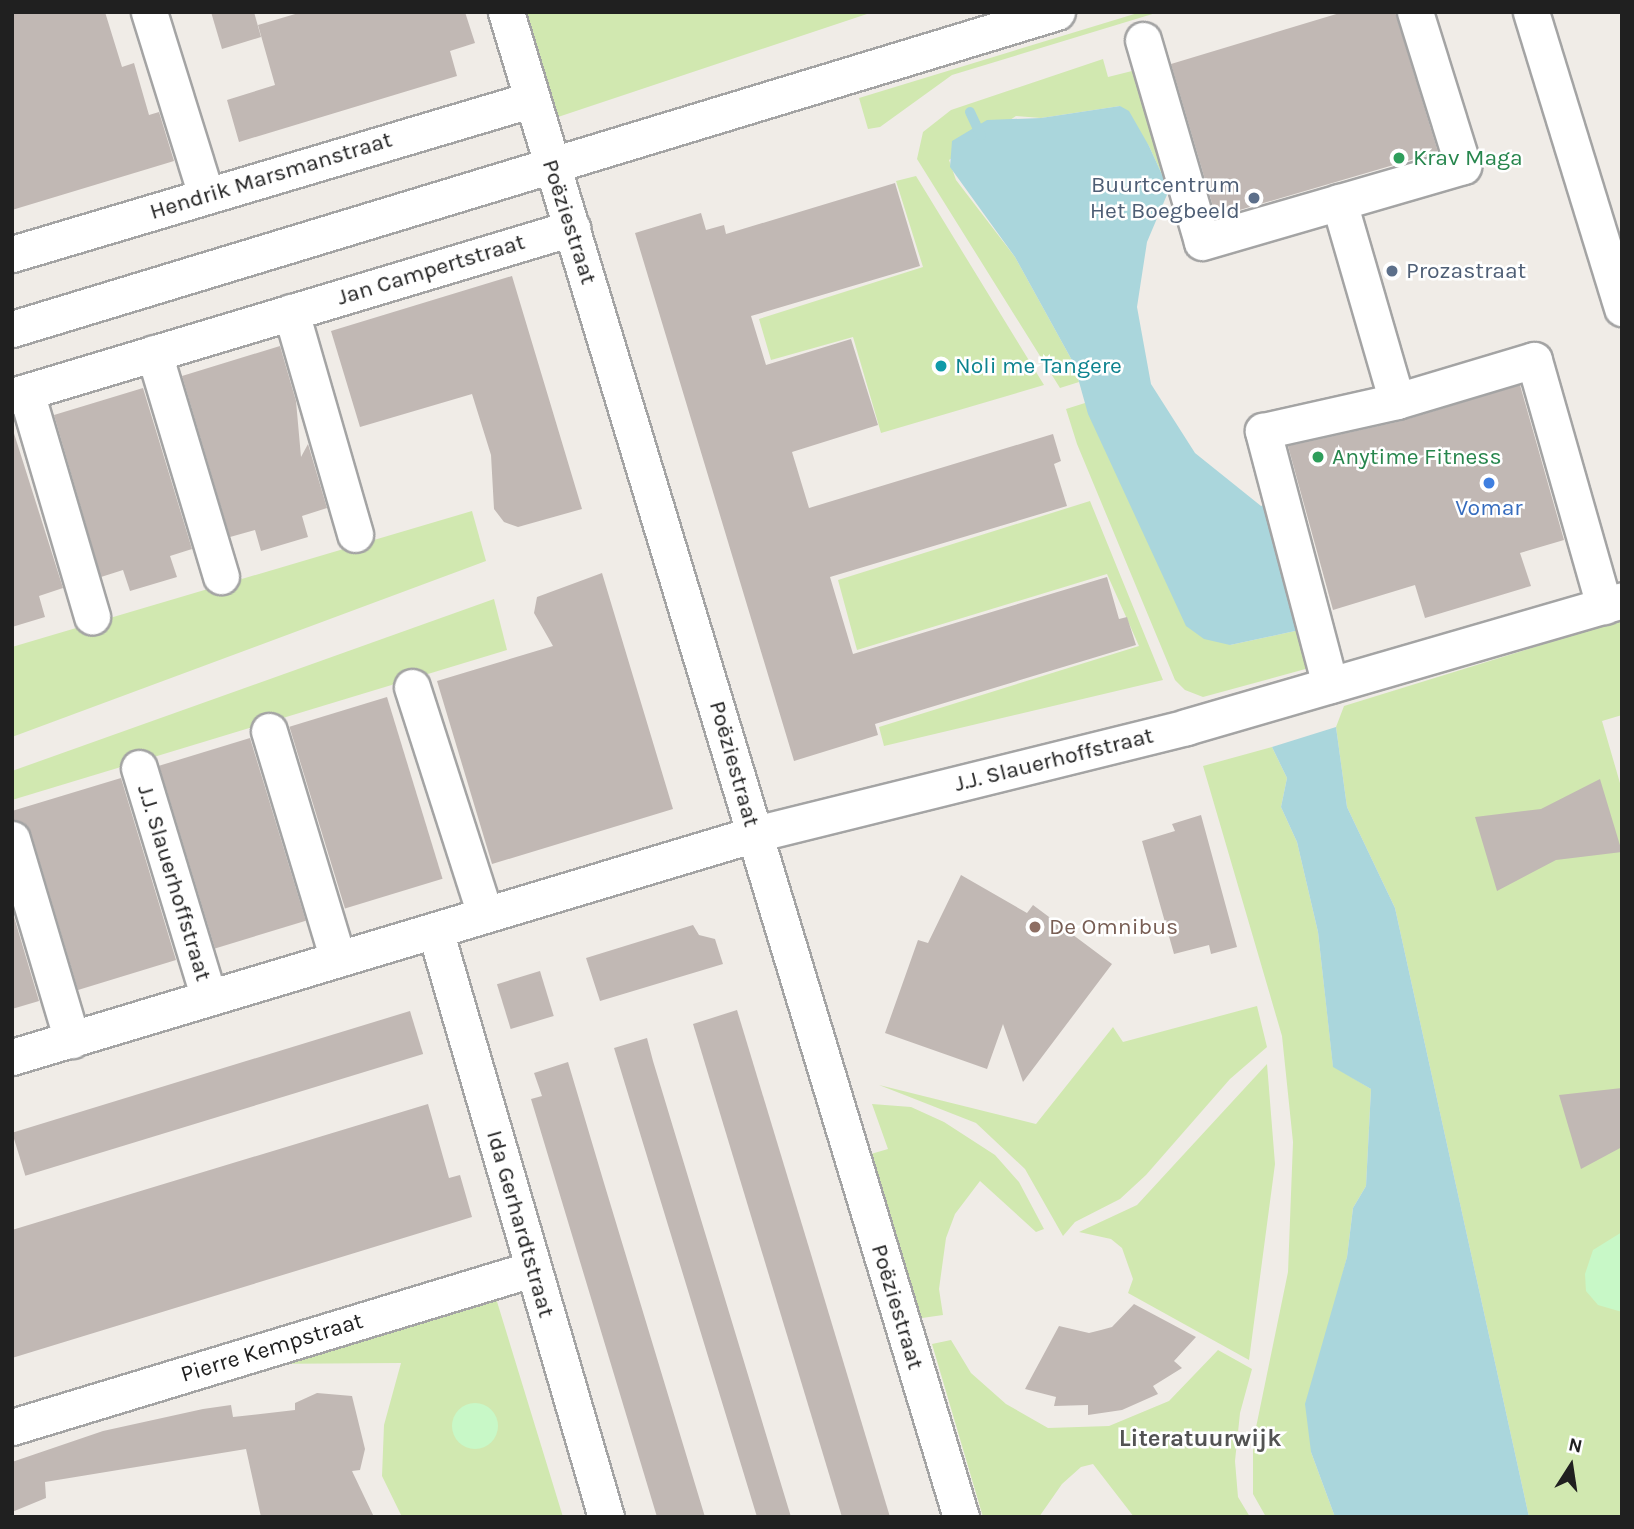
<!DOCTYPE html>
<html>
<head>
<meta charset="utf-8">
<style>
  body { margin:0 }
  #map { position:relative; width:1634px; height:1529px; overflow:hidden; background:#f0ece7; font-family:Karla,sans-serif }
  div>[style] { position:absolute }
  .grass>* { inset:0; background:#d1e8b0 }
  .park>* { inset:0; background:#c8f8c7 }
  .round { border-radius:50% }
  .water>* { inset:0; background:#aad6dc }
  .stream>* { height:10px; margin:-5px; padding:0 5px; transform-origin:5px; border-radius:5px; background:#aad6dc }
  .building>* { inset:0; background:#c1b8b4; transform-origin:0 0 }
  .roads { filter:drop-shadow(2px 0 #a4a4a4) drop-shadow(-2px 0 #a4a4a4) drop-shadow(0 2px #a4a4a4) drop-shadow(0 -2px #a4a4a4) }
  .minor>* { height:35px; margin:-17.5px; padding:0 17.5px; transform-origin:17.5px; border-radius:17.5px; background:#fff }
  .dots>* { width:19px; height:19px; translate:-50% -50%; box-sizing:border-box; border:4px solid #fff; border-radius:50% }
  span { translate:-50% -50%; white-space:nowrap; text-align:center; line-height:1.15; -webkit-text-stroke:5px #fff; paint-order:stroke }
  .leisure-label { font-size:23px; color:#27864d }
  .left { translate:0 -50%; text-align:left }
  .street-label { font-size:23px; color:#202020 }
  .service-label { font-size:23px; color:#4e5e75 }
  .right { translate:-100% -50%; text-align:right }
  .culture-label { font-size:23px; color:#0d838f }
  .shop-label { font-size:23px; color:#366cbe }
  .education-label { font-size:23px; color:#785e54 }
  .neighbourhood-label { font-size:24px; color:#535353; font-weight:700 }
  .frame { position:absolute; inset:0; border:14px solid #202020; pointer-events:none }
  .north { position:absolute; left:1536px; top:1431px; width:70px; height:70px; -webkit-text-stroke:5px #fff; paint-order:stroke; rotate:12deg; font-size:19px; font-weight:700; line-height:28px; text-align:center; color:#202020 }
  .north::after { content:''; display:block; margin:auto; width:24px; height:32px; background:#202020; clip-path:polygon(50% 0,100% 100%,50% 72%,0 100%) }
</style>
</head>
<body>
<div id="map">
  <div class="grass">
    <i style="clip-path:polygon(522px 12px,873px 12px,555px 118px)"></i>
    <i style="clip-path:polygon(1141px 12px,1159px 12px,952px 75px,880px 127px,868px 129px,859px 98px)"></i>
    <i style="clip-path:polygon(1103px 59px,1108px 77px,1136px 70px,1169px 190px,1149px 146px,1120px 106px,1041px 118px,1016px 116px,949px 160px,956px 180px,1015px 257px,1074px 364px,1079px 382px,1060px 388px,917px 159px,923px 132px,951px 110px)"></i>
    <i style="clip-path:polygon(916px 176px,1044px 385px,881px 433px,853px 337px,771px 360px,759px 319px,923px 267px,896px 181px)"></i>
    <i style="clip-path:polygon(1085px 403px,1230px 645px,1295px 631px,1304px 624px,1320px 665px,1203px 697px,1185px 690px,1175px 680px,1077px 444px,1066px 409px)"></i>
    <i style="clip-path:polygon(1090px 501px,1163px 680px,884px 746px,879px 727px,1139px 646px,1107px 574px,857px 650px,838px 580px)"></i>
    <i style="clip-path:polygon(472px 511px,486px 561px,12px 737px,12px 647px)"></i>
    <i style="clip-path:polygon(494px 599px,507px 650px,12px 800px,12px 771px)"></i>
    <i style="clip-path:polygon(1622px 620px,1622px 715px,1602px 721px,1622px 790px,1622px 1517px,1529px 1517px,1395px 908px,1347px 807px,1336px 727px,1344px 706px)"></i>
    <i style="clip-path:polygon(1272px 747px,1287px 778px,1281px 807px,1297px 842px,1318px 932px,1333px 1066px,1371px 1089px,1366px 1186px,1353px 1208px,1347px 1257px,1329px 1327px,1311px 1452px,1335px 1517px,1266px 1517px,1253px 1494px,1253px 1442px,1288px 1272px,1293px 1142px,1282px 1036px,1203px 766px)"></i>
    <i style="clip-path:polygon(1257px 1006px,1267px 1047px,1230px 1079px,1146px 1175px,1120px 1199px,1075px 1222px,1063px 1236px,1025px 1169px,976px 1123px,879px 1085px,1036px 1124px,1113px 1027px,1123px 1042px)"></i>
    <i style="clip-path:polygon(1267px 1064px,1275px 1164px,1249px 1360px,1128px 1293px,1133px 1279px,1122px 1248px,1111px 1239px,1079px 1232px,1137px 1205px)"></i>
    <i style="clip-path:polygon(872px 1104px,911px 1107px,944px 1122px,995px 1155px,1019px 1182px,1044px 1229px,1036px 1232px,980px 1181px,955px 1214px,946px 1238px,939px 1289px,943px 1315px,922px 1318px,908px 1306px,864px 1156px,888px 1149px)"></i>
    <i style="clip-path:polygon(495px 1295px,563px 1517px,402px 1517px,382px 1476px,384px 1425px,401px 1363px,245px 1364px)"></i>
    <i style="clip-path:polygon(951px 1340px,971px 1373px,1006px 1404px,1048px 1428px,1109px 1426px,1169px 1401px,1218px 1350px,1252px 1369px,1240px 1413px,1235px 1461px,1238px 1497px,1250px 1517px,1134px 1517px,1093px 1464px,1081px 1467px,1062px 1484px,1039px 1517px,983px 1517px,932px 1344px)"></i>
  </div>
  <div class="park">
    <i style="clip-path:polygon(1622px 1232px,1622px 1312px,1598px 1305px,1586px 1291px,1585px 1274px,1593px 1250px)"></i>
    <i class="round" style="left:452px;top:1403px;width:46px;height:46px"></i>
  </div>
  <div class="water">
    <i style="clip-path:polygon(1120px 106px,1129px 111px,1149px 146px,1169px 190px,1147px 242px,1137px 307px,1151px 384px,1195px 453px,1261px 506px,1271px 503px,1304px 624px,1295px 631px,1230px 645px,1204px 639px,1186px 626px,1088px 414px,1074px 364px,1015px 257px,950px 167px,952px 141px,987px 120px,1041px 118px)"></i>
    <i style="clip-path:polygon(1336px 727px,1347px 807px,1395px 908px,1529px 1517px,1335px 1517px,1311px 1452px,1305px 1404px,1347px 1257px,1353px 1208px,1366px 1186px,1371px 1089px,1333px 1067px,1318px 932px,1297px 842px,1281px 807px,1287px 778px,1272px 747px)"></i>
  </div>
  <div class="stream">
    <i style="left:970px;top:112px;width:26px;rotate:65deg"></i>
  </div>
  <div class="building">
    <i style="clip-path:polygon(12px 12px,105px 12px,122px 67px,134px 63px,149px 115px,159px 112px,174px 161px,12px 210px)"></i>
    <i style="clip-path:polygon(211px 12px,254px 12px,261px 37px,222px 49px)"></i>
    <i style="clip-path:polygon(302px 12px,465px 12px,475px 43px,450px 51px,457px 76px,239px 142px,227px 100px,275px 85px,258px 25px)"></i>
    <i style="clip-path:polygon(1343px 12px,1395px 12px,1438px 152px,1216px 217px,1171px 64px)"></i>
    <i style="clip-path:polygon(895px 183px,920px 266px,751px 316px,766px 365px,851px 339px,878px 425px,792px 452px,809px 508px,1053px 434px,1061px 461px,1054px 464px,1067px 506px,830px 577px,853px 654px,1107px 577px,1119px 619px,1127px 617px,1136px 645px,875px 724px,878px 735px,794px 761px,635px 233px,701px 213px,706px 230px,724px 225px,726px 234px)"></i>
    <i style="clip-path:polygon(512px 276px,582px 509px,518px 527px,504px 522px,494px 509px,491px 455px,472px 394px,360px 427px,331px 331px)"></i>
    <i style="clip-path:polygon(280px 346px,296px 401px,301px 457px,308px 444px,327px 508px,302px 516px,308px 537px,261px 551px,255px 530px,230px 537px,182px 376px)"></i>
    <i style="clip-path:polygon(1520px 385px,1564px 540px,1520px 553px,1531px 586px,1425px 618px,1415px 585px,1333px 610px,1288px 446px,1401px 421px)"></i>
    <i style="clip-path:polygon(143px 388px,192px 549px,170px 556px,177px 577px,130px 591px,123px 570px,101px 577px,54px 415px)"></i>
    <i style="clip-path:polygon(12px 427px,63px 588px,39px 596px,45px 617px,12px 627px)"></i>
    <i style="clip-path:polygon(602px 573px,673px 809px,492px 864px,437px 681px,553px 646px,534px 613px,537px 597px)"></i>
    <i style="left:387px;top:697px;width:190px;height:102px;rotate:73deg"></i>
    <i style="left:250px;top:738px;width:191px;height:95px;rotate:73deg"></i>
    <i style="clip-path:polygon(121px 778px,176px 960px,78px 990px,31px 833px,25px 824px,12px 819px,12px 811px)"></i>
    <i style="clip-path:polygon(1600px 779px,1622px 852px,1556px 860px,1497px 891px,1475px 817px,1541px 809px)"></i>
    <i style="clip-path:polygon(1201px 815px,1237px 947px,1211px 954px,1209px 945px,1174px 954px,1142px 841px,1175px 831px,1172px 824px)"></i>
    <i style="clip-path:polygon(961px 875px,1027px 913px,1033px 905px,1112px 964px,1023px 1082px,1003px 1024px,987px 1069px,885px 1033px,918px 940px,928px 943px)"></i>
    <i style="clip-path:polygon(12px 910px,39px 1001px,12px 1009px)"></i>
    <i style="clip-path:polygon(693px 925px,699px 935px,715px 939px,723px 964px,600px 1001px,586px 958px)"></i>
    <i style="left:540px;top:971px;width:47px;height:45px;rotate:73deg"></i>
    <i style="clip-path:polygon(737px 1010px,810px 1251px,890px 1517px,842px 1517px,693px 1024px)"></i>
    <i style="left:410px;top:1011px;width:45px;height:416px;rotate:73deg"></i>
    <i style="clip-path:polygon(647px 1038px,653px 1061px,791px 1517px,757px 1517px,614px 1048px)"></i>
    <i style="clip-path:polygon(568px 1062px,604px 1183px,705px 1517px,657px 1517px,531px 1099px,542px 1096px,534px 1073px)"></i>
    <i style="clip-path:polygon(1622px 1088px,1622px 1147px,1581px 1169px,1559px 1095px)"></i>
    <i style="clip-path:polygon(428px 1104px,449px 1178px,460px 1175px,472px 1217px,12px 1358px,12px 1230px)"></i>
    <i style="clip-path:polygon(1134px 1304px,1196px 1337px,1174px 1361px,1182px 1368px,1153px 1386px,1158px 1394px,1122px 1410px,1088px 1415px,1088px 1405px,1054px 1406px,1056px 1397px,1025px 1389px,1059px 1326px,1089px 1333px,1101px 1330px,1112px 1327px)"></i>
    <i style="clip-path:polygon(317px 1393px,352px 1396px,365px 1449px,360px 1470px,352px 1471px,374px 1517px,261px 1517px,246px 1449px,45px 1482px,46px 1498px,12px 1512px,12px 1462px,103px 1431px,203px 1409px,231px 1405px,233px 1417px,295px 1410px,295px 1403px)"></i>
  </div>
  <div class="roads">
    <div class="minor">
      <i style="left:149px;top:12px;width:192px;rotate:72.7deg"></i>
      <i style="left:506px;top:12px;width:1572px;rotate:73.18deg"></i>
      <i style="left:1531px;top:12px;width:310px;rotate:72.9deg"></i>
      <i style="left:1143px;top:40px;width:210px;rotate:73.7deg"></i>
      <i style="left:1202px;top:242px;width:272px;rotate:-16.2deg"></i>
      <i style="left:1463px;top:166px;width:161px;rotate:-107.3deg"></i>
      <i style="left:1339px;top:202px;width:207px;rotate:73.8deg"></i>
      <i style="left:12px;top:254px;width:540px;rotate:-16.56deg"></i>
      <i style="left:291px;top:312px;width:231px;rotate:73.9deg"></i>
      <i style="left:12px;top:329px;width:1092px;rotate:-16.88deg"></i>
      <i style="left:154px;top:353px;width:233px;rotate:73.3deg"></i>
      <i style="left:26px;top:392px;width:234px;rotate:73.6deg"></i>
      <i style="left:12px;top:396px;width:585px;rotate:-16.7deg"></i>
      <i style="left:1330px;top:685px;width:263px;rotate:-104.8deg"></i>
      <i style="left:1263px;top:431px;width:137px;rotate:-12.6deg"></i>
      <i style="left:1397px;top:401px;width:143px;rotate:-16.7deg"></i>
      <i style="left:1534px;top:360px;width:256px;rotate:74.1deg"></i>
      <i style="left:412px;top:687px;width:239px;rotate:72.2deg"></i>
      <i style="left:269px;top:731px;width:238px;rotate:73.2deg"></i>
      <i style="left:139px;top:768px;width:240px;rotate:73.1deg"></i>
      <i style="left:12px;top:839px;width:210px;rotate:73.4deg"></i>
      <i style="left:435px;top:930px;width:611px;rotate:73.76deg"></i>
      <i style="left:12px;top:1057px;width:776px;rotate:-16.71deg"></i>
      <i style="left:755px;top:834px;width:444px;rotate:-13.9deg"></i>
      <i style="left:1186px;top:727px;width:454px;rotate:-16.2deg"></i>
      <i style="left:12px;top:1427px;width:543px;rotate:-16.9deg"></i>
    </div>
  </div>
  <div class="dots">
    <i style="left:1399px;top:158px;background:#2e9e5b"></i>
    <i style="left:1254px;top:198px;background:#5c6f8a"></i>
    <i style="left:1392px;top:271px;background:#5c6f8a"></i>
    <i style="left:941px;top:366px;background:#0f9aa8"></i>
    <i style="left:1318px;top:457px;background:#2e9e5b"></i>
    <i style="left:1489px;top:483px;background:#3f7fe0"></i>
    <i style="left:1035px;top:927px;background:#8d6e63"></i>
  </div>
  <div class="leisure-label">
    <span class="left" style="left:1413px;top:158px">Krav Maga</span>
    <span class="left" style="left:1332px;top:457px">Anytime Fitness</span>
  </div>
  <div class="street-label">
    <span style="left:271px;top:176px;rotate:-17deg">Hendrik Marsmanstraat</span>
    <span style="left:569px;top:222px;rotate:72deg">Poëziestraat</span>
    <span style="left:431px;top:270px;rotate:-17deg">Jan Campertstraat</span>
    <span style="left:1054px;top:760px;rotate:-14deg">J.J. Slauerhoffstraat</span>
    <span style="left:734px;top:764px;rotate:74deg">Poëziestraat</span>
    <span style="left:174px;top:883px;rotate:73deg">J.J. Slauerhoffstraat</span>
    <span style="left:520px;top:1224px;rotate:74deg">Ida Gerhardtstraat</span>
    <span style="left:897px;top:1307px;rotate:73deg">Poëziestraat</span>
    <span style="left:272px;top:1348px;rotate:-17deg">Pierre Kempstraat</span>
  </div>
  <div class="service-label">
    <span class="right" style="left:1240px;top:198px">Buurtcentrum<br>Het Boegbeeld</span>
    <span class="left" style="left:1406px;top:271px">Prozastraat</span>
  </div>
  <div class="culture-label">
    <span class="left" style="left:955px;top:366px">Noli me Tangere</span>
  </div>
  <div class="shop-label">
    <span style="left:1489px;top:508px">Vomar</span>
  </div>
  <div class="education-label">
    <span class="left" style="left:1049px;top:927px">De Omnibus</span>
  </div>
  <div class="neighbourhood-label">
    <span style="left:1200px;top:1439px">Literatuurwijk</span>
  </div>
  <div class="frame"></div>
  <div class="north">N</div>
</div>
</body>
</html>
